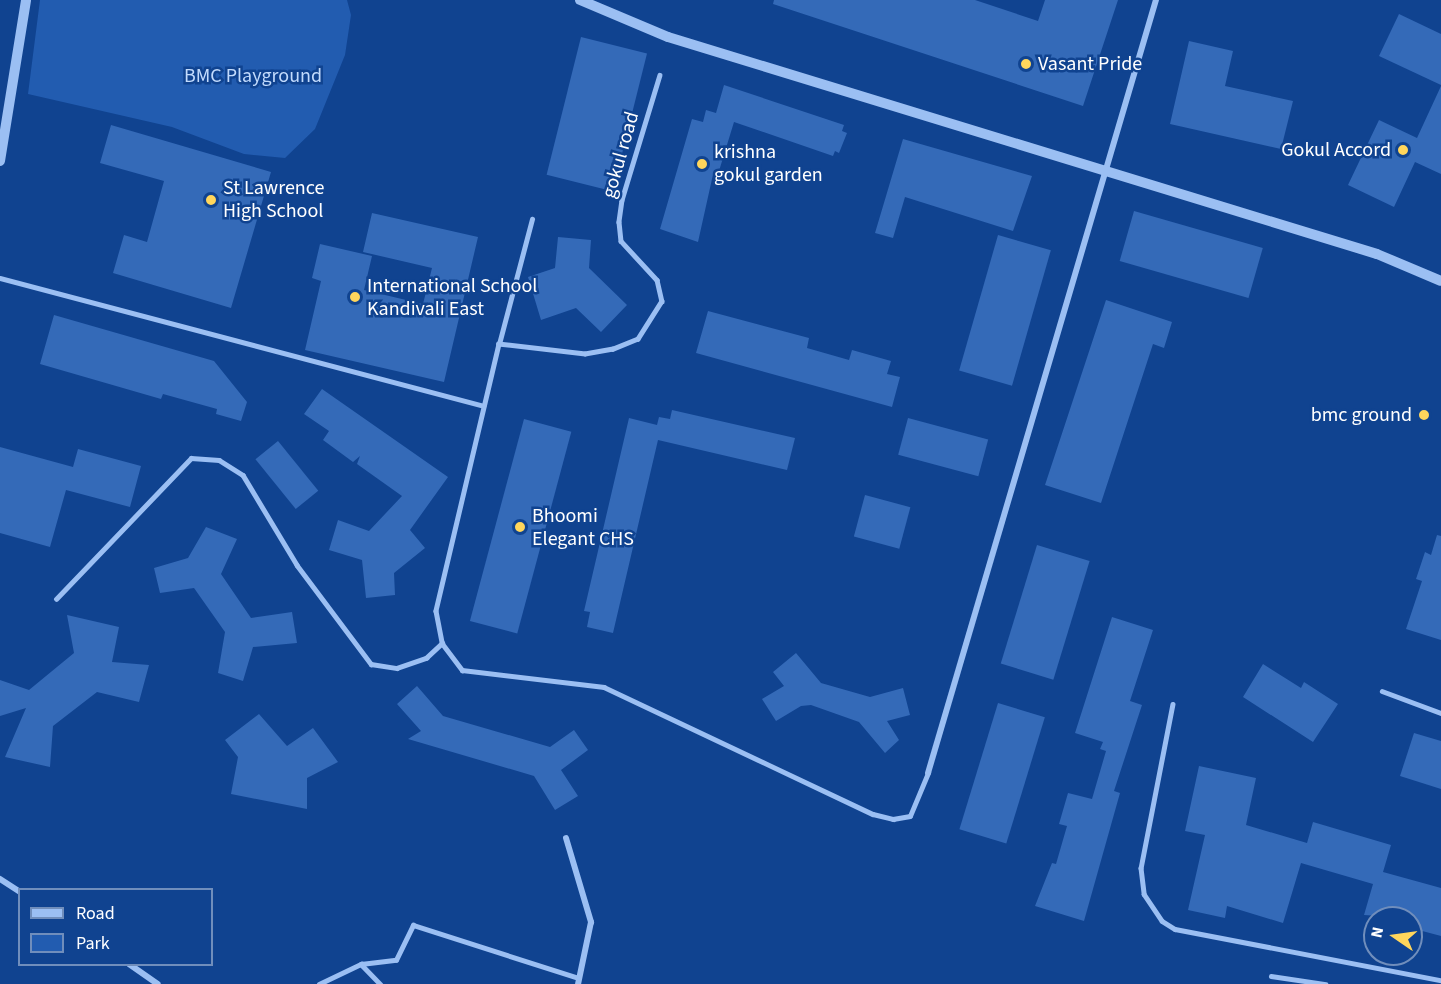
<!DOCTYPE html>
<html>
<head>
<meta charset="utf-8">
<style>
  body { margin:0 }
  #map { position:relative; width:1441px; height:984px; overflow:hidden; background:#104390; font-family:"Source Sans 3",sans-serif }
  div>[style] { position:absolute }
  .green>* { inset:0; background:#225cb0 }
  .building>* { inset:0; background:#346ab8; transform-origin:0 0 }
  .service>* { height:4.5px; margin:-2.25px; padding:0 2.25px; transform-origin:2.25px; border-radius:2.25px; background:#9bbff3 }
  .minor>* { height:6px; margin:-3px; padding:0 3px; transform-origin:3px; border-radius:3px; background:#9bbff3 }
  .tertiary>* { height:10px; margin:-5px; padding:0 5px; transform-origin:5px; border-radius:5px; background:#9bbff3 }
  .dots>* { width:16px; height:16px; translate:-50% -50%; box-sizing:border-box; border:3px solid #104390; border-radius:50% }
  span { translate:-50% -50%; white-space:nowrap; text-align:center; line-height:1.15; -webkit-text-stroke:5px #104390; paint-order:stroke }
  .poi-label { font-size:20px; color:#fff }
  .left { translate:0 -50%; text-align:left }
  .right { translate:-100% -50%; text-align:right }
  .park-label { font-size:20px; color:#c2dbfd }
  .street-label { font-size:20px; color:#fff }
  .legend { position:absolute; left:18px; top:888px; width:195px; height:78px; box-sizing:border-box; background:#104390; border:2px solid #708ebc; margin:0; padding:8px 10px; list-style:none; font-size:18px; color:#fff }
  .legend li { display:flex; align-items:center; gap:12px; height:30px }
  .legend b { width:30px; border:2px solid #708ebc }
  .north { position:absolute; left:1363px; top:906px; width:60px; height:60px; box-sizing:border-box; background:#104390; border:2px solid #708ebc; border-radius:50%; rotate:283deg; font-size:16px; font-weight:700; line-height:24px; text-align:center; color:#fff }
  .north::after { content:''; display:block; margin:auto; width:21px; height:27px; background:#ffd65c; clip-path:polygon(50% 0,100% 100%,50% 72%,0 100%) }
</style>
</head>
<body>
<div id="map">
  <div class="green">
    <i style="clip-path:polygon(40px 0,347px 0,351px 15px,345px 55px,315px 129px,285px 158px,244px 154px,172px 127px,28px 94px)"></i>
  </div>
  <div class="building">
    <i style="clip-path:polygon(774px 0,975px 0,1038px 21px,1045px 0,1118px 0,1083px 106px,773px 4px)"></i>
    <i style="clip-path:polygon(1399px 14px,1441px 34px,1441px 85px,1379px 56px)"></i>
    <i style="left:581px;top:37px;width:68px;height:142px;rotate:14deg"></i>
    <i style="clip-path:polygon(1189px 41px,1233px 51px,1225px 86px,1293px 101px,1281px 149px,1170px 124px)"></i>
    <i style="clip-path:polygon(724px 85px,844px 125px,842px 131px,847px 133px,839px 153px,835px 151px,833px 156px,734px 122px,719px 171px,714px 170px,698px 242px,660px 229px,692px 119px,703px 122px,706px 110px,716px 113px)"></i>
    <i style="clip-path:polygon(1441px 86px,1441px 174px,1415px 162px,1394px 207px,1348px 185px,1379px 120px,1417px 138px)"></i>
    <i style="clip-path:polygon(111px 125px,271px 172px,231px 308px,113px 273px,124px 235px,147px 242px,164px 181px,100px 163px)"></i>
    <i style="clip-path:polygon(903px 139px,1032px 176px,1013px 231px,905px 197px,893px 238px,875px 233px)"></i>
    <i style="left:1134px;top:211px;width:134px;height:52px;rotate:16deg"></i>
    <i style="clip-path:polygon(372px 213px,478px 237px,444px 382px,305px 350px,321px 281px,312px 278px,320px 244px,372px 256px,364px 290px,423px 304px,432px 268px,363px 252px)"></i>
    <i style="left:998px;top:235px;width:55px;height:141px;rotate:16deg"></i>
    <i style="clip-path:polygon(558px 237px,591px 240px,589px 268px,627px 305px,601px 332px,576px 308px,541px 320px,528px 277px,555px 268px)"></i>
    <i style="clip-path:polygon(1106px 300px,1172px 322px,1164px 348px,1153px 344px,1101px 503px,1045px 485px)"></i>
    <i style="clip-path:polygon(708px 311px,809px 338px,807px 348px,849px 360px,852px 350px,891px 361px,887px 374px,900px 377px,892px 407px,696px 353px)"></i>
    <i style="clip-path:polygon(54px 315px,214px 361px,247px 402px,241px 421px,216px 414px,217px 409px,163px 394px,161px 399px,40px 364px)"></i>
    <i style="clip-path:polygon(322px 389px,448px 477px,410px 530px,425px 548px,394px 573px,395px 595px,366px 598px,362px 560px,329px 550px,338px 520px,369px 531px,402px 496px,357px 464px,360px 456px,353px 462px,323px 440px,329px 431px,304px 414px)"></i>
    <i style="clip-path:polygon(672px 410px,795px 438px,787px 470px,658px 440px,613px 633px,587px 627px,590px 612px,584px 611px,629px 418px,657px 425px,659px 417px,670px 419px)"></i>
    <i style="left:908px;top:418px;width:83px;height:38px;rotate:15deg"></i>
    <i style="left:524px;top:419px;width:49px;height:209px;rotate:15deg"></i>
    <i style="left:278px;top:441px;width:64px;height:29px;rotate:51deg"></i>
    <i style="clip-path:polygon(0 447px,73px 467px,78px 449px,141px 466px,130px 507px,66px 490px,50px 547px,0 533px)"></i>
    <i style="left:865px;top:495px;width:47px;height:43px;rotate:15deg"></i>
    <i style="clip-path:polygon(206px 527px,237px 539px,221px 574px,251px 618px,292px 612px,297px 643px,253px 647px,243px 681px,218px 673px,225px 632px,194px 588px,160px 593px,154px 568px,188px 558px)"></i>
    <i style="clip-path:polygon(1437px 535px,1441px 536px,1441px 640px,1406px 629px,1422px 581px,1416px 579px,1425px 552px,1431px 555px)"></i>
    <i style="left:1037px;top:545px;width:55px;height:124px;rotate:17deg"></i>
    <i style="clip-path:polygon(67px 615px,119px 627px,112px 662px,149px 665px,139px 702px,97px 692px,53px 726px,50px 767px,5px 757px,26px 708px,0 716px,0 680px,29px 690px,74px 653px)"></i>
    <i style="clip-path:polygon(1112px 617px,1153px 630px,1130px 701px,1142px 705px,1114px 791px,1120px 793px,1084px 921px,1035px 906px,1052px 863px,1056px 864px,1067px 826px,1059px 824px,1068px 793px,1092px 799px,1106px 751px,1100px 749px,1103px 742px,1075px 733px)"></i>
    <i style="clip-path:polygon(796px 653px,821px 683px,870px 697px,903px 688px,910px 715px,887px 721px,899px 740px,885px 753px,859px 722px,811px 705px,801px 706px,776px 721px,762px 699px,784px 686px,773px 672px)"></i>
    <i style="clip-path:polygon(1263px 664px,1301px 688px,1304px 682px,1338px 704px,1313px 742px,1243px 697px)"></i>
    <i style="clip-path:polygon(417px 686px,443px 716px,550px 747px,574px 730px,588px 750px,561px 770px,578px 796px,555px 810px,534px 776px,408px 739px,421px 731px,397px 704px)"></i>
    <i style="left:998px;top:703px;width:49px;height:132px;rotate:17deg"></i>
    <i style="clip-path:polygon(259px 714px,287px 746px,313px 728px,338px 762px,307px 778px,307px 809px,231px 794px,238px 757px,225px 740px)"></i>
    <i style="clip-path:polygon(1414px 733px,1441px 741px,1441px 789px,1400px 776px)"></i>
    <i style="clip-path:polygon(1199px 766px,1256px 778px,1246px 825px,1307px 843px,1313px 822px,1391px 845px,1383px 872px,1441px 888px,1441px 936px,1411px 928px,1411px 918px,1364px 915px,1373px 884px,1301px 863px,1283px 923px,1227px 906px,1225px 918px,1188px 910px,1205px 835px,1185px 831px)"></i>
  </div>
  <div class="service">
    <i style="left:660px;top:75px;width:131px;rotate:106.9deg"></i>
    <i style="left:622px;top:200px;width:22px;rotate:98deg"></i>
    <i style="left:619px;top:222px;width:19px;rotate:84deg"></i>
    <i style="left:621px;top:241px;width:53px;rotate:47.3deg"></i>
    <i style="left:657px;top:280px;width:22px;rotate:77deg"></i>
    <i style="left:662px;top:301px;width:45px;rotate:122.3deg"></i>
    <i style="left:638px;top:339px;width:27px;rotate:158deg"></i>
    <i style="left:613px;top:349px;width:28px;rotate:170deg"></i>
    <i style="left:585px;top:354px;width:87px;rotate:-173.4deg"></i>
    <i style="left:499px;top:344px;width:274px;rotate:103.3deg"></i>
    <i style="left:436px;top:611px;width:33px;rotate:79deg"></i>
    <i style="left:442px;top:643px;width:34px;rotate:53deg"></i>
    <i style="left:462px;top:670px;width:143px;rotate:6.8deg"></i>
    <i style="left:604px;top:687px;width:297px;rotate:25.3deg"></i>
    <i style="left:873px;top:814px;width:21px;rotate:14deg"></i>
    <i style="left:893px;top:819px;width:17px;rotate:-10deg"></i>
    <i style="left:910px;top:816px;width:47px;rotate:-67.3deg"></i>
    <i style="left:0;top:278px;width:500px;rotate:14.8deg"></i>
    <i style="left:499px;top:344px;width:129px;rotate:-75.2deg"></i>
    <i style="left:56px;top:599px;width:195px;rotate:-46.2deg"></i>
    <i style="left:191px;top:458px;width:28px;rotate:4deg"></i>
    <i style="left:219px;top:460px;width:28px;rotate:32deg"></i>
    <i style="left:243px;top:475px;width:105px;rotate:59deg"></i>
    <i style="left:297px;top:565px;width:124px;rotate:53.2deg"></i>
    <i style="left:371px;top:664px;width:26px;rotate:9deg"></i>
    <i style="left:397px;top:668px;width:31px;rotate:-19deg"></i>
    <i style="left:426px;top:658px;width:22px;rotate:-43deg"></i>
    <i style="left:1382px;top:691px;width:63px;rotate:20.4deg"></i>
    <i style="left:1173px;top:704px;width:167px;rotate:101deg"></i>
    <i style="left:1141px;top:868px;width:26px;rotate:83deg"></i>
    <i style="left:1144px;top:894px;width:32px;rotate:56deg"></i>
    <i style="left:1162px;top:921px;width:15px;rotate:32deg"></i>
    <i style="left:1175px;top:929px;width:271px;rotate:10.9deg"></i>
    <i style="left:361px;top:964px;width:28px;rotate:46deg"></i>
    <i style="left:1271px;top:976px;width:55px;rotate:8.4deg"></i>
    <i style="left:319px;top:984px;width:47px;rotate:-25.5deg"></i>
    <i style="left:361px;top:964px;width:35px;rotate:-7deg"></i>
    <i style="left:396px;top:960px;width:39px;rotate:-64deg"></i>
    <i style="left:413px;top:925px;width:174px;rotate:17.7deg"></i>
  </div>
  <div class="minor">
    <i style="left:928px;top:773px;width:806px;rotate:-73.57deg"></i>
    <i style="left:566px;top:838px;width:88px;rotate:73.4deg"></i>
    <i style="left:591px;top:922px;width:63px;rotate:101.8deg"></i>
    <i style="left:0;top:879px;width:24px;rotate:33deg"></i>
    <i style="left:129px;top:964px;width:35px;rotate:35deg"></i>
  </div>
  <div class="tertiary">
    <i style="left:580px;top:0;width:95px;rotate:22.8deg"></i>
    <i style="left:668px;top:37px;width:741px;rotate:17.02deg"></i>
    <i style="left:1377px;top:254px;width:69px;rotate:22.9deg"></i>
    <i style="left:0;top:161px;width:163px;rotate:-80.8deg"></i>
  </div>
  <div class="dots">
    <i style="left:1026px;top:64px;background:#ffd65c"></i>
    <i style="left:1403px;top:150px;background:#ffd65c"></i>
    <i style="left:702px;top:164px;background:#ffd65c"></i>
    <i style="left:211px;top:200px;background:#ffd65c"></i>
    <i style="left:355px;top:297px;background:#ffd65c"></i>
    <i style="left:1424px;top:415px;background:#ffd65c"></i>
    <i style="left:520px;top:527px;background:#ffd65c"></i>
  </div>
  <div class="poi-label">
    <span class="left" style="left:1038px;top:64px">Vasant Pride</span>
    <span class="right" style="left:1391px;top:150px">Gokul Accord</span>
    <span class="left" style="left:714px;top:164px">krishna<br>gokul garden</span>
    <span class="left" style="left:223px;top:200px">St Lawrence<br>High School</span>
    <span class="left" style="left:367px;top:298px">International School<br>Kandivali East</span>
    <span class="right" style="left:1412px;top:415px">bmc ground</span>
    <span class="left" style="left:532px;top:528px">Bhoomi<br>Elegant CHS</span>
  </div>
  <div class="park-label">
    <span style="left:253px;top:76px">BMC Playground</span>
  </div>
  <div class="street-label">
    <span style="left:621px;top:155px;rotate:-74deg">gokul road</span>
  </div>
  <ul class="legend">
  <li><b style="height:8px;background:#9bbff3"></b>Road</li>
  <li><b style="height:16px;background:#225cb0"></b>Park</li>
  </ul>
  <div class="north">N</div>
</div>
</body>
</html>
